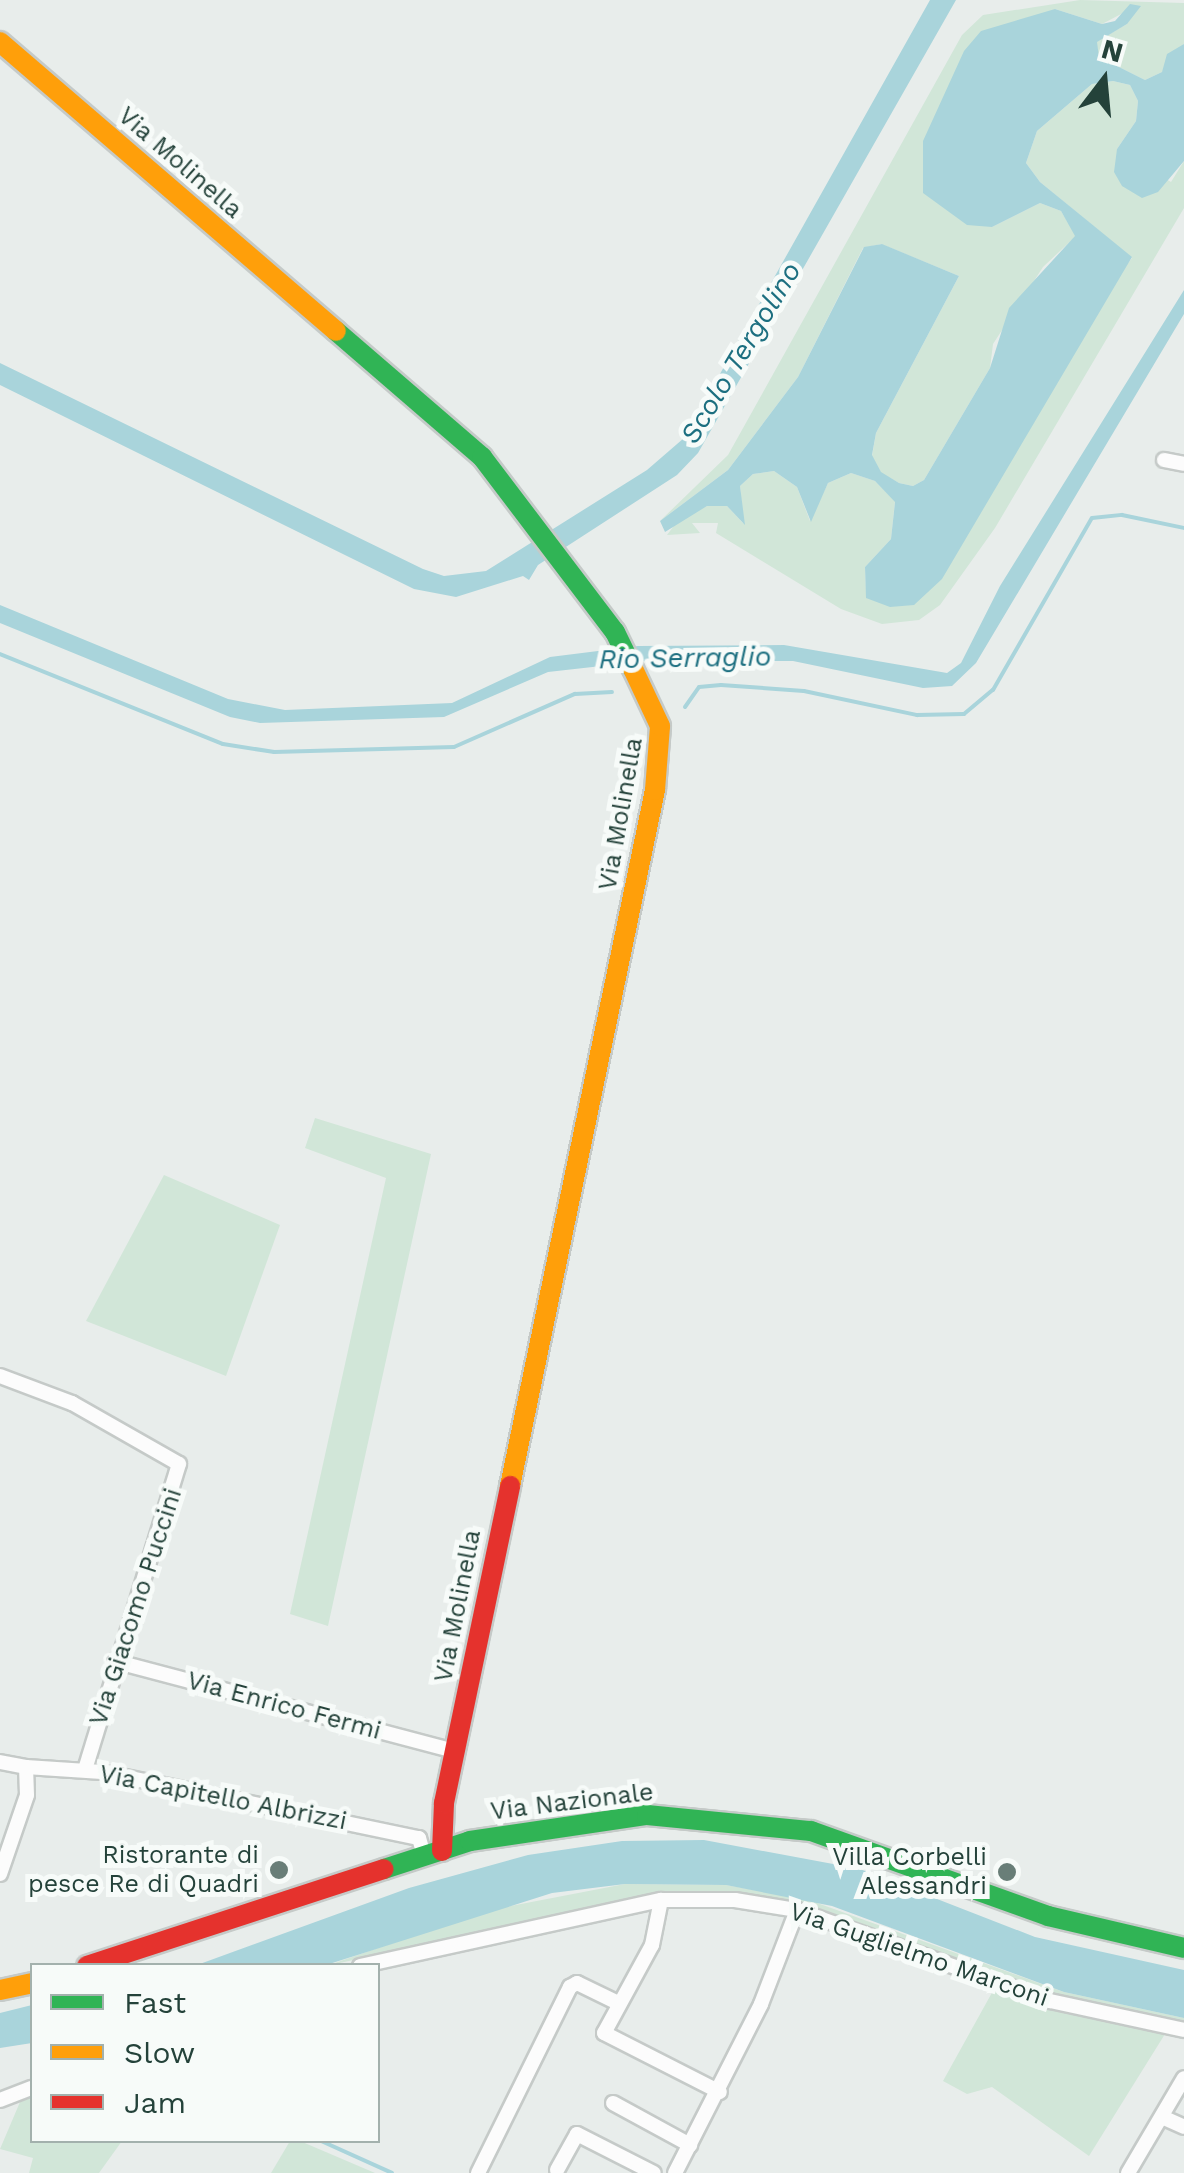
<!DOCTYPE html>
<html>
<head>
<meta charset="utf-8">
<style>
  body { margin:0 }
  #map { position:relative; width:1184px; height:2173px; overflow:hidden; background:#e8edeb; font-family:"Work Sans",sans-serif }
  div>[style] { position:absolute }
  .green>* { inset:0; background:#d1e6d8 }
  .water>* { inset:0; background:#a9d4db }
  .stream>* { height:4px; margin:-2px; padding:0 2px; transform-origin:2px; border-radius:2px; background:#a9d4db }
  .roads { filter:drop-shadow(2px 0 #c5cac8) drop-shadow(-2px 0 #c5cac8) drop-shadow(0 2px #c5cac8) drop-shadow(0 -2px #c5cac8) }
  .street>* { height:14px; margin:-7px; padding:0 7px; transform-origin:7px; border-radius:7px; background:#fcfcfc }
  .fast>* { height:20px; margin:-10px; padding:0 10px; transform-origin:10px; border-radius:10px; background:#30b455 }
  .slow>* { height:20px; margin:-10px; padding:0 10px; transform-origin:10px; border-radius:10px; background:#ff9f0a }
  .jam>* { height:20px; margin:-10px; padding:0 10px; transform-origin:10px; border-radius:10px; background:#e5322d }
  .dots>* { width:28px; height:28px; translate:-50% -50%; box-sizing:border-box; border:5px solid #f7fbf9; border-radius:50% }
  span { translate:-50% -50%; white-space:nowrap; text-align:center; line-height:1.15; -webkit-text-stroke:10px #f7fbf9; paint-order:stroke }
  .street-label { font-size:25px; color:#24423a }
  .poi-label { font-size:25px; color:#24423a }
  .right { translate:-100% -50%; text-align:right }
  .water-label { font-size:28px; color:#1c6f80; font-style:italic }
  .legend { position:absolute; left:30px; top:1963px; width:350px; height:180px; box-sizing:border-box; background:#f7fbf9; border:2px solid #a3b1ad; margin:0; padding:12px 18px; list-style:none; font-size:30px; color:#24423a }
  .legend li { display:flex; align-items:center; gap:20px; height:50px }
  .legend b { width:50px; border:2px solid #a3b1ad }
  .north { position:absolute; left:1054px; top:30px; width:100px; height:100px; -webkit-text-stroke:8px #f7fbf9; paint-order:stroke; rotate:16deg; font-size:28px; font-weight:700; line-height:40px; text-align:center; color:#24423a }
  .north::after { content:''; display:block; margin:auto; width:35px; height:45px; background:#24423a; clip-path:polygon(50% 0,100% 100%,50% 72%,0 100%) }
</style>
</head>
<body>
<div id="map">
  <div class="green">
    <i style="clip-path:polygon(1080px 0,1184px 3px,1184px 44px,1162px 72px,1145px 80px,1099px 57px,1096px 42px,1127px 24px,1125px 12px,1102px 24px,1055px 9px,992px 227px,1040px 203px,1061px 211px,1076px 236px,1043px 267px,993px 344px,990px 368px,924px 480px,913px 486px,899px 483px,881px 473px,872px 456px,876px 433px,959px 276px,881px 244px,863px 248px,798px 377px,728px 470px,660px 521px,728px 455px,962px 35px,983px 15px)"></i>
    <i style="clip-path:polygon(1113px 81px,1130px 85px,1138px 101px,1136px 121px,1117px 149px,1171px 182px,1184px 161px,1184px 208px,995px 528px,940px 605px,919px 620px,882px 624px,841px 609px,716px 533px,718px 523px,692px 523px,700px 533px,667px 535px,679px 519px,707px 506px,727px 506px,743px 523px,740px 486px,753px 474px,774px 471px,797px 487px,810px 521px,828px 483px,851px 473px,875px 481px,895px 501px,891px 539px,865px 567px,866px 591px,1132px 258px,1040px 182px,1026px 163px,1037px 131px,1092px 84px)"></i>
    <i style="clip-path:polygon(315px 1118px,431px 1154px,328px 1626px,290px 1614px,386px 1178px,305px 1148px)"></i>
    <i style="clip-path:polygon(164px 1175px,280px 1225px,226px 1376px,86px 1321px)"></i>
    <i style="clip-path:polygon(625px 1884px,726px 1885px,809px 1900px,1064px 1992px,1184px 2018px,1184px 2025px,1045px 1995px,818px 1910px,735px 1896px,644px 1896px,326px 1966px,485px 1911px)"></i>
    <i style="clip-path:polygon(994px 1989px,1165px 2034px,1089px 2156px,992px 2087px,967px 2094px,943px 2081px)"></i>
    <i style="clip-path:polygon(32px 2092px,32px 2140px,122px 2141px,99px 2173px,29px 2173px,33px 2158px,0 2149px,23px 2095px)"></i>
    <i style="clip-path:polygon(290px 2141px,300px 2141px,375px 2173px,271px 2173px)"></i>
  </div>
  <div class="water">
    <i style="clip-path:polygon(930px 0,956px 0,698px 453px,677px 475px,538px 565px,529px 580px,523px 576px,456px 597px,414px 589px,0 385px,0 363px,423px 569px,444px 576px,486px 571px,647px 470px,684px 438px)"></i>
    <i style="clip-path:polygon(1130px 4px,1141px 6px,1127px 24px,1097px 42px,1099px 57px,1145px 80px,1162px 72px,1167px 54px,1184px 44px,1184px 161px,1158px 192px,1142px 198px,1122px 186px,1114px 172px,1117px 149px,1136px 121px,1138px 101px,1130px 85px,1113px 81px,1092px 84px,1037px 131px,1026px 163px,1040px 182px,1132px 257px,942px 579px,914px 605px,890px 607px,866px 598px,865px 567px,891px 539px,895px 502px,875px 481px,851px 473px,828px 483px,811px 522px,797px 487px,774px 471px,753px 474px,740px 486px,745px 525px,727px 506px,707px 506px,665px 532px,660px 521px,728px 470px,798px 377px,864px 247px,882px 244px,959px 276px,876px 433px,872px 455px,881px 472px,899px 483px,913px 486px,924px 480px,990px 368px,1009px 308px,1075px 236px,1061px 211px,1040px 203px,992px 227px,967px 225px,923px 193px,923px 141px,964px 51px,981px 31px,1055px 9px,1102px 24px,1115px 21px)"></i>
    <i style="clip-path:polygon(1184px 290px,1184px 314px,976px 663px,952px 686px,923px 688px,793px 661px,646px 661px,548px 672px,444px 717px,260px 723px,230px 717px,0 623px,0 605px,228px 699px,285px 710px,452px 703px,550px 657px,638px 646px,784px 645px,947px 673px,961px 663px,1000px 586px)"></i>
    <i style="clip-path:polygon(704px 1840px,860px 1869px,1035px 1937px,1184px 1970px,1184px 2018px,1064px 1992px,832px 1906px,726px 1885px,625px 1884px,552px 1893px,326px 1965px,197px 1965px,409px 1888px,528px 1855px,622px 1841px)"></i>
    <i style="clip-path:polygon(32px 2005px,32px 2043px,0 2048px,0 2013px)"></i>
  </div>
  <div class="stream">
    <i style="left:0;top:654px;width:240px;rotate:22deg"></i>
    <i style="left:223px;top:744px;width:52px;rotate:8.9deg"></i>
    <i style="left:274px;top:752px;width:180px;rotate:-1.6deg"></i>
    <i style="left:454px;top:747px;width:132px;rotate:-23.7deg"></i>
    <i style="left:575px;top:694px;width:37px;rotate:-3deg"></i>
    <i style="left:685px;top:707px;width:24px;rotate:-55deg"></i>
    <i style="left:699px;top:687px;width:22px;rotate:-5deg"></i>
    <i style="left:721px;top:685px;width:83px;rotate:4.1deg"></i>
    <i style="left:804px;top:691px;width:116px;rotate:12deg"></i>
    <i style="left:917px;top:715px;width:47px;rotate:-1.2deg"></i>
    <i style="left:964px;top:714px;width:38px;rotate:-40deg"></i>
    <i style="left:993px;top:690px;width:198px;rotate:-60.1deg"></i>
    <i style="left:1092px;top:518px;width:30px;rotate:-6deg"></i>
    <i style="left:1122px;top:515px;width:63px;rotate:11.8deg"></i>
    <i style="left:319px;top:2140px;width:80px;rotate:24.3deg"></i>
  </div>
  <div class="roads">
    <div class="street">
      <i style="left:1164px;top:460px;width:20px;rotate:11deg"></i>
      <i style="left:0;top:1376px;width:77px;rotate:20.6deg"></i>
      <i style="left:72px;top:1403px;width:123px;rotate:29.7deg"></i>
      <i style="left:179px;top:1464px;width:320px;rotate:107.1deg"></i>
      <i style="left:114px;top:1661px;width:352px;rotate:14.8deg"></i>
      <i style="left:0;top:1762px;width:26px;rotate:11deg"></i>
      <i style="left:0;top:1874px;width:83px;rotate:-71.1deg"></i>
      <i style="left:27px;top:1795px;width:28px;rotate:-92deg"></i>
      <i style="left:26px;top:1767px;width:76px;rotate:3.8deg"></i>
      <i style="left:102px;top:1772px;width:324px;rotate:11.8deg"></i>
      <i style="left:419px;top:1838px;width:19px;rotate:74deg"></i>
      <i style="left:661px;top:1900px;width:46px;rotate:101.3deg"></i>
      <i style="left:652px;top:1945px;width:100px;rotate:118.6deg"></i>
      <i style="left:604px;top:2033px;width:130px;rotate:27deg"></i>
      <i style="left:360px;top:1966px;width:308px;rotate:-12.4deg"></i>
      <i style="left:661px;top:1900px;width:74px"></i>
      <i style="left:735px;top:1900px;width:63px;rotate:9.2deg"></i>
      <i style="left:797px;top:1910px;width:269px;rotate:19.8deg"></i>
      <i style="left:1050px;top:2001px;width:137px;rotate:12.2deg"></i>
      <i style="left:0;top:2100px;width:34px;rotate:-21deg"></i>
      <i style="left:613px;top:2103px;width:88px;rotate:28.6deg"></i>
      <i style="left:1162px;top:2117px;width:24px;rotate:24deg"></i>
      <i style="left:557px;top:2170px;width:41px;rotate:-60.9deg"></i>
      <i style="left:577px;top:2134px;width:86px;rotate:26.9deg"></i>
      <i style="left:478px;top:2173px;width:208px;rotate:-63.7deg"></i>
      <i style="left:570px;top:1987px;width:8px;rotate:-30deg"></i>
      <i style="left:577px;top:1983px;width:46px;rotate:26deg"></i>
      <i style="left:675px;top:2173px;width:190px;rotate:-63deg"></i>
      <i style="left:761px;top:2004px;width:101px;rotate:-69deg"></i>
      <i style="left:1128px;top:2173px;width:110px;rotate:-59.5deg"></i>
    </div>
    <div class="fast">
      <i style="left:336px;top:331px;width:193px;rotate:40.8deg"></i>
      <i style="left:482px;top:457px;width:220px;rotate:52.8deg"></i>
      <i style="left:615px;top:632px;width:41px;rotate:64.1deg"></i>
      <i style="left:384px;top:1869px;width:90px;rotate:-18deg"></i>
      <i style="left:470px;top:1841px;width:179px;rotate:-8.4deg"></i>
      <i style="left:647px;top:1815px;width:165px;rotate:5.6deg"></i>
      <i style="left:811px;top:1831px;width:252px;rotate:19.7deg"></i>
      <i style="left:1048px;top:1916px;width:140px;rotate:13.2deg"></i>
    </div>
    <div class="slow">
      <i style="left:0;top:42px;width:443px;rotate:40.7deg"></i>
      <i style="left:510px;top:1486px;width:711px;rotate:-78.23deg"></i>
      <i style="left:655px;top:790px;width:64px;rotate:-85.5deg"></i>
      <i style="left:660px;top:726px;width:63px;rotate:-115.3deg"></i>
      <i style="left:0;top:1990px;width:33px;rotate:-12deg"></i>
    </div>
    <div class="jam">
      <i style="left:442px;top:1851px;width:48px;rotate:-87.6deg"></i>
      <i style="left:444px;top:1803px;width:324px;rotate:-78.2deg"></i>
      <i style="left:87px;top:1966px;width:312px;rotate:-18.1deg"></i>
    </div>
  </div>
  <div class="dots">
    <i style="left:279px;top:1870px;background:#697e78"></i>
    <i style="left:1007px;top:1872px;background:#697e78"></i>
  </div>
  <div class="street-label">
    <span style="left:180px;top:163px;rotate:41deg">Via Molinella</span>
    <span style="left:621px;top:814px;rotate:-80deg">Via Molinella</span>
    <span style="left:458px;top:1606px;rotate:-79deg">Via Molinella</span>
    <span style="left:136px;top:1607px;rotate:-72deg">Via Giacomo Puccini</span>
    <span style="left:284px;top:1706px;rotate:15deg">Via Enrico Fermi</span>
    <span style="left:223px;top:1798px;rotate:11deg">Via Capitello Albrizzi</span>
    <span style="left:572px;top:1802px;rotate:-7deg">Via Nazionale</span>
    <span style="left:919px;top:1955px;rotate:19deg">Via Guglielmo Marconi</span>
  </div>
  <div class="poi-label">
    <span class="right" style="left:259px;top:1870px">Ristorante di<br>pesce Re di Quadri</span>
    <span class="right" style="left:987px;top:1872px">Villa Corbelli<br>Alessandri</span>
  </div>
  <div class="water-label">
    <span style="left:741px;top:353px;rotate:-59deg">Scolo Tergolino</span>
    <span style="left:685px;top:658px;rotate:-1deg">Rio Serraglio</span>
  </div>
  <ul class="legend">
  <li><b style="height:12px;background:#30b455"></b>Fast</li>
  <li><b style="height:12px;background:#ff9f0a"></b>Slow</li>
  <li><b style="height:12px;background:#e5322d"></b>Jam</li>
  </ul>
  <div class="north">N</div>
</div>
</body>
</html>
